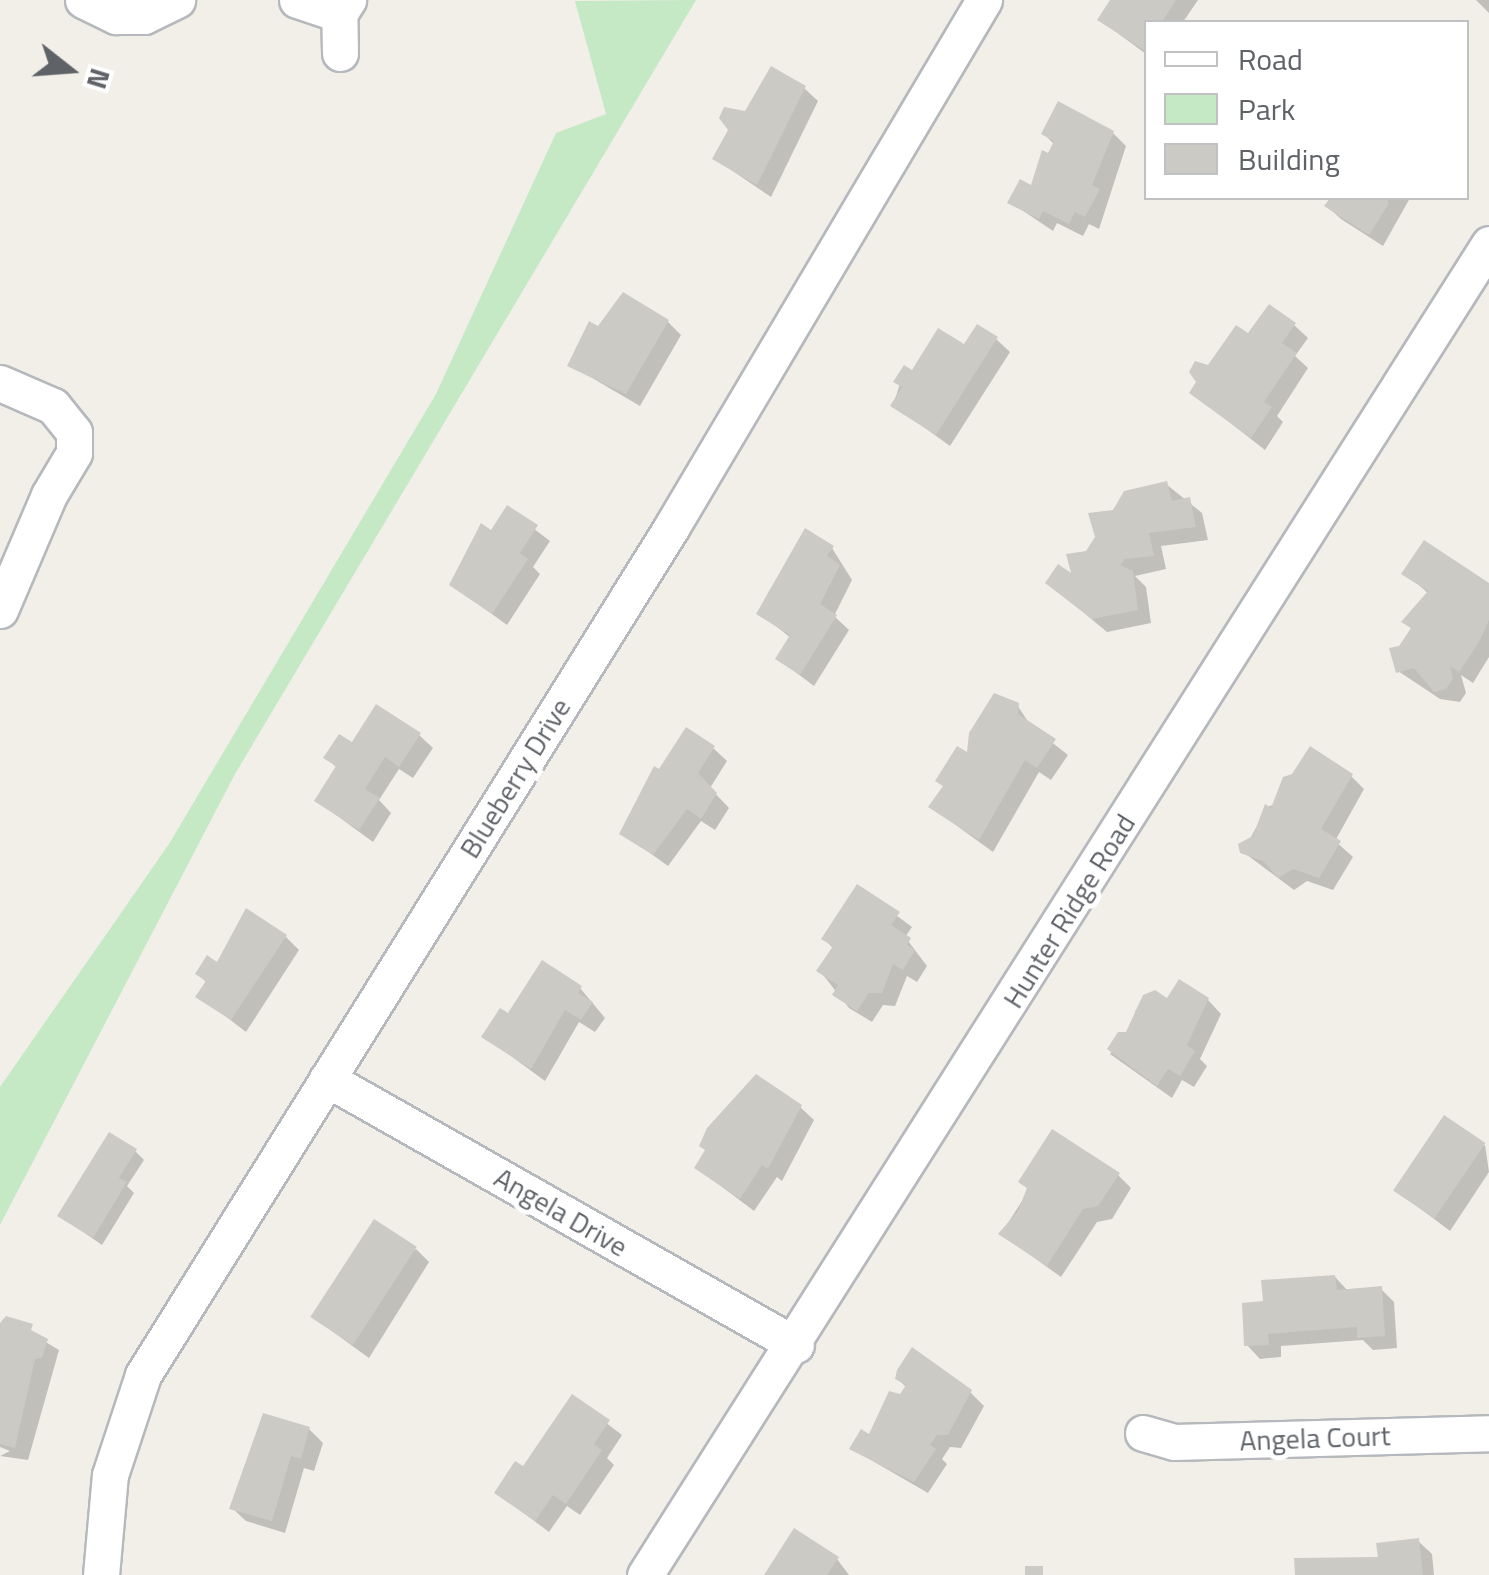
<!DOCTYPE html>
<html>
<head>
<meta charset="utf-8">
<style>
  body { margin:0 }
  #map { position:relative; width:1489px; height:1575px; overflow:hidden; background:#f1efe8; font-family:"Titillium Web",sans-serif }
  div>[style] { position:absolute }
  .green>* { inset:0; background:#c5e8c5 }
  .shadow>* { inset:0; background:#0003 }
  .building>* { inset:0; background:#cccac5; transform-origin:0 0 }
  .roads { filter:drop-shadow(2px 0 #b5b8bc) drop-shadow(-2px 0 #b5b8bc) drop-shadow(0 2px #b5b8bc) drop-shadow(0 -2px #b5b8bc) }
  .minor>* { height:35px; margin:-17.5px; padding:0 17.5px; transform-origin:17.5px; border-radius:17.5px; background:#fff }
  span { translate:-50% -50%; white-space:nowrap; text-align:center; line-height:1.15; -webkit-text-stroke:10px #fff; paint-order:stroke }
  .street-label { font-size:28px; color:#5f6368 }
  .legend { position:absolute; left:1144px; top:20px; width:325px; height:180px; box-sizing:border-box; background:#fff; border:2px solid #bfc1c3; margin:0; padding:12px 18px; list-style:none; font-size:30px; color:#5f6368 }
  .legend li { display:flex; align-items:center; gap:20px; height:50px }
  .legend b { width:50px; border:2px solid #bfc1c3 }
  .north { position:absolute; left:20px; top:20px; width:100px; height:100px; -webkit-text-stroke:8px #fff; paint-order:stroke; rotate:107deg; font-size:28px; font-weight:700; line-height:40px; text-align:center; color:#5f6368 }
  .north::after { content:''; display:block; margin:auto; width:35px; height:45px; background:#5f6368; clip-path:polygon(50% 0,100% 100%,50% 72%,0 100%) }
</style>
</head>
<body>
<div id="map">
  <div class="green">
    <i style="clip-path:polygon(696px 0,235px 774px,0 1225px,0 1087px,169px 844px,436px 394px,556px 133px,606px 114px,575px 1px)"></i>
  </div>
  <div class="shadow">
    <i style="clip-path:polygon(1113px 0,1198px 0,1183px 22px,1146px 22px,1146px 54px,1100px 20px)"></i>
    <i style="clip-path:polygon(1476px 0,1489px 0,1489px 13px)"></i>
    <i style="clip-path:polygon(804px 88px,818px 101px,771px 197px,715px 159px,746px 114px)"></i>
    <i style="clip-path:polygon(1113px 133px,1126px 146px,1099px 229px,1089px 224px,1083px 236px,1057px 223px,1053px 231px,1010px 202px,1033px 189px,1055px 145px,1044px 134px)"></i>
    <i style="clip-path:polygon(1334px 198px,1410px 198px,1383px 246px,1341px 219px,1327px 206px)"></i>
    <i style="clip-path:polygon(668px 322px,681px 335px,640px 406px,570px 365px,599px 329px)"></i>
    <i style="clip-path:polygon(1294px 325px,1308px 338px,1295px 356px,1308px 368px,1277px 416px,1283px 422px,1265px 450px,1192px 393px,1209px 368px,1249px 337px)"></i>
    <i style="clip-path:polygon(996px 339px,1010px 352px,950px 446px,893px 405px,905px 369px,913px 374px)"></i>
    <i style="clip-path:polygon(1166px 484px,1202px 513px,1208px 540px,1161px 546px,1166px 569px,1135px 576px,1146px 587px,1151px 623px,1107px 632px,1048px 583px,1075px 579px,1115px 512px)"></i>
    <i style="clip-path:polygon(508px 509px,550px 541px,533px 567px,540px 574px,507px 625px,452px 585px,482px 527px,492px 533px)"></i>
    <i style="clip-path:polygon(832px 548px,852px 580px,834px 616px,849px 630px,814px 686px,778px 659px,791px 638px,759px 613px)"></i>
    <i style="clip-path:polygon(1405px 573px,1489px 586px,1489px 657px,1473px 683px,1461px 675px,1466px 693px,1460px 702px,1440px 699px,1398px 671px,1400px 648px,1412px 629px,1405px 622px,1429px 594px)"></i>
    <i style="clip-path:polygon(1017px 705px,1031px 726px,1068px 755px,1051px 780px,1039px 772px,993px 852px,931px 807px,968px 756px)"></i>
    <i style="clip-path:polygon(419px 735px,433px 748px,413px 778px,399px 769px,379px 800px,391px 813px,373px 842px,317px 801px,337px 768px,327px 758px)"></i>
    <i style="clip-path:polygon(713px 748px,727px 761px,710px 788px,729px 808px,715px 830px,701px 821px,668px 866px,622px 833px,660px 773px)"></i>
    <i style="clip-path:polygon(1351px 776px,1364px 789px,1335px 841px,1353px 857px,1333px 890px,1307px 881px,1294px 890px,1243px 852px,1267px 807px)"></i>
    <i style="clip-path:polygon(858px 887px,912px 927px,905px 937px,927px 966px,917px 982px,907px 976px,895px 1006px,883px 1005px,872px 1022px,849px 1008px,820px 971px,834px 949px,824px 939px)"></i>
    <i style="clip-path:polygon(286px 937px,299px 950px,246px 1032px,199px 996px,207px 983px,198px 974px)"></i>
    <i style="clip-path:polygon(580px 988px,605px 1018px,595px 1032px,579px 1022px,545px 1081px,485px 1037px,509px 1016px)"></i>
    <i style="clip-path:polygon(1155px 993px,1168px 1002px,1208px 1000px,1221px 1014px,1200px 1059px,1207px 1066px,1194px 1087px,1182px 1080px,1172px 1098px,1110px 1054px,1137px 1019px,1135px 1011px)"></i>
    <i style="clip-path:polygon(800px 1107px,814px 1120px,782px 1181px,777px 1177px,754px 1211px,697px 1168px)"></i>
    <i style="clip-path:polygon(1485px 1145px,1489px 1172px,1450px 1231px,1397px 1191px)"></i>
    <i style="clip-path:polygon(135px 1151px,144px 1160px,127px 1186px,134px 1193px,102px 1245px,60px 1216px)"></i>
    <i style="clip-path:polygon(1118px 1175px,1131px 1188px,1112px 1219px,1097px 1222px,1061px 1277px,1001px 1234px,1029px 1190px,1021px 1182px)"></i>
    <i style="clip-path:polygon(416px 1249px,429px 1262px,369px 1358px,314px 1318px)"></i>
    <i style="clip-path:polygon(1335px 1277px,1348px 1291px,1381px 1289px,1394px 1302px,1397px 1348px,1373px 1350px,1363px 1340px,1281px 1346px,1281px 1357px,1260px 1359px,1247px 1345px)"></i>
    <i style="clip-path:polygon(7px 1319px,59px 1350px,28px 1460px,0 1456px,10px 1451px,0 1447px,0 1326px)"></i>
    <i style="clip-path:polygon(898px 1379px,970px 1392px,984px 1406px,961px 1448px,950px 1447px,942px 1459px,947px 1464px,928px 1493px,852px 1449px,870px 1438px,902px 1397px,907px 1388px)"></i>
    <i style="clip-path:polygon(572px 1397px,622px 1435px,607px 1458px,614px 1465px,580px 1515px,567px 1506px,549px 1532px,497px 1493px,524px 1469px)"></i>
    <i style="clip-path:polygon(309px 1429px,323px 1443px,314px 1471px,304px 1468px,285px 1533px,246px 1521px,232px 1508px)"></i>
    <i style="clip-path:polygon(1418px 1541px,1432px 1554px,1434px 1575px,1298px 1575px,1380px 1559px)"></i>
    <i style="clip-path:polygon(837px 1559px,849px 1575px,767px 1575px)"></i>
  </div>
  <div class="building">
    <i style="clip-path:polygon(1110px 0,1176px 0,1162px 22px,1146px 22px,1144px 50px,1097px 20px)"></i>
    <i style="clip-path:polygon(771px 66px,806px 86px,757px 185px,712px 159px,728px 130px,719px 118px,724px 107px,745px 111px)"></i>
    <i style="clip-path:polygon(1058px 101px,1114px 131px,1092px 185px,1100px 189px,1085px 217px,1075px 212px,1069px 224px,1043px 211px,1039px 219px,1007px 203px,1020px 179px,1031px 185px,1042px 150px,1048px 153px,1054px 141px,1041px 134px)"></i>
    <i style="clip-path:polygon(1330px 198px,1388px 198px,1388px 205px,1369px 235px,1324px 206px)"></i>
    <i style="clip-path:polygon(623px 292px,669px 320px,626px 394px,567px 366px,589px 321px,598px 326px)"></i>
    <i style="clip-path:polygon(1269px 304px,1296px 323px,1282px 343px,1297px 353px,1264px 402px,1272px 407px,1251px 438px,1189px 393px,1196px 382px,1189px 372px,1195px 361px,1208px 365px,1236px 325px,1248px 333px)"></i>
    <i style="clip-path:polygon(977px 324px,998px 337px,936px 435px,890px 406px,902px 387px,893px 382px,904px 365px,912px 370px,938px 328px,964px 344px)"></i>
    <i style="clip-path:polygon(1167px 481px,1172px 501px,1190px 497px,1196px 527px,1149px 533px,1154px 556px,1125px 559px,1120px 565px,1133px 571px,1138px 610px,1092px 619px,1045px 583px,1058px 564px,1071px 573px,1066px 554px,1086px 551px,1095px 537px,1088px 513px,1113px 510px,1124px 491px)"></i>
    <i style="clip-path:polygon(507px 505px,538px 525px,520px 553px,528px 559px,492px 614px,449px 585px,481px 523px,491px 530px)"></i>
    <i style="clip-path:polygon(805px 528px,834px 546px,827px 556px,840px 565px,820px 604px,837px 615px,800px 675px,775px 659px,790px 635px,756px 614px)"></i>
    <i style="clip-path:polygon(1424px 540px,1489px 583px,1489px 620px,1479px 642px,1459px 672px,1450px 666px,1453px 679px,1446px 689px,1434px 692px,1414px 668px,1396px 673px,1389px 648px,1399px 646px,1411px 628px,1401px 622px,1428px 591px,1401px 574px)"></i>
    <i style="clip-path:polygon(994px 693px,1019px 703px,1018px 714px,1056px 739px,1037px 768px,1025px 760px,979px 840px,928px 807px,943px 786px,935px 781px,957px 746px,967px 752px,969px 733px)"></i>
    <i style="clip-path:polygon(376px 704px,421px 733px,399px 767px,385px 757px,365px 789px,380px 798px,359px 830px,314px 801px,336px 766px,323px 758px,339px 734px,352px 742px)"></i>
    <i style="clip-path:polygon(686px 727px,715px 746px,698px 773px,717px 793px,701px 819px,687px 809px,653px 855px,619px 834px,654px 766px,659px 769px)"></i>
    <i style="clip-path:polygon(1310px 746px,1353px 774px,1321px 829px,1341px 841px,1319px 878px,1293px 869px,1278px 878px,1263px 861px,1240px 853px,1238px 844px,1253px 836px,1265px 804px,1271px 808px,1283px 777px,1292px 774px)"></i>
    <i style="clip-path:polygon(857px 884px,900px 912px,891px 925px,911px 938px,907px 945px,915px 950px,903px 970px,893px 964px,882px 993px,869px 993px,857px 1011px,832px 995px,838px 985px,816px 971px,833px 946px,821px 939px)"></i>
    <i style="clip-path:polygon(246px 908px,287px 935px,231px 1020px,195px 997px,206px 981px,195px 974px,207px 955px,217px 962px)"></i>
    <i style="clip-path:polygon(542px 960px,582px 986px,578px 993px,593px 1002px,581px 1020px,565px 1010px,531px 1069px,481px 1037px,500px 1008px,508px 1013px)"></i>
    <i style="clip-path:polygon(1179px 979px,1209px 998px,1187px 1045px,1195px 1051px,1180px 1076px,1168px 1069px,1157px 1086px,1107px 1049px,1118px 1032px,1126px 1032px,1143px 995px,1155px 990px,1167px 998px)"></i>
    <i style="clip-path:polygon(756px 1074px,802px 1105px,768px 1169px,762px 1165px,740px 1199px,694px 1168px,705px 1150px,699px 1146px,707px 1128px)"></i>
    <i style="left:1444px;top:1115px;width:50px;height:91px;rotate:34deg"></i>
    <i style="clip-path:polygon(1052px 1129px,1120px 1173px,1098px 1206px,1083px 1209px,1047px 1266px,998px 1234px,1018px 1211px,1027px 1188px,1018px 1182px)"></i>
    <i style="clip-path:polygon(109px 1132px,137px 1149px,119px 1178px,127px 1182px,93px 1238px,57px 1216px)"></i>
    <i style="left:374px;top:1219px;width:51px;height:117px;rotate:33deg"></i>
    <i style="clip-path:polygon(1335px 1275px,1337px 1290px,1382px 1286px,1385px 1336px,1357px 1338px,1357px 1327px,1268px 1334px,1269px 1345px,1244px 1346px,1242px 1303px,1263px 1301px,1261px 1280px)"></i>
    <i style="clip-path:polygon(6px 1316px,33px 1324px,31px 1330px,48px 1339px,42px 1358px,35px 1359px,15px 1448px,0 1444px,0 1323px)"></i>
    <i style="clip-path:polygon(912px 1347px,972px 1390px,948px 1435px,937px 1435px,930px 1445px,936px 1449px,914px 1482px,849px 1449px,861px 1429px,869px 1434px,889px 1391px,900px 1394px,906px 1385px,895px 1379px,897px 1370px)"></i>
    <i style="clip-path:polygon(572px 1394px,610px 1420px,594px 1444px,602px 1450px,566px 1504px,553px 1495px,535px 1521px,494px 1493px,515px 1461px,523px 1466px)"></i>
    <i style="clip-path:polygon(263px 1413px,310px 1427px,301px 1459px,291px 1456px,272px 1521px,229px 1509px)"></i>
    <i style="clip-path:polygon(794px 1528px,839px 1557px,827px 1575px,764px 1575px)"></i>
    <i style="clip-path:polygon(1419px 1538px,1423px 1575px,1295px 1575px,1294px 1558px,1378px 1557px,1376px 1543px)"></i>
    <i style="left:1025px;top:1566px;width:18px;height:9px"></i>
  </div>
  <div class="roads">
    <div class="minor">
      <i style="left:83px;top:0;width:37px;rotate:26deg"></i>
      <i style="left:116px;top:16px;width:28px"></i>
      <i style="left:144px;top:16px;width:37px;rotate:-26deg"></i>
      <i style="left:297px;top:0;width:44px;rotate:18.4deg"></i>
      <i style="left:340px;top:53px;width:39px;rotate:-91deg"></i>
      <i style="left:339px;top:14px;width:17px;rotate:-57deg"></i>
      <i style="left:0;top:383px;width:58px;rotate:23.5deg"></i>
      <i style="left:53px;top:406px;width:33px;rotate:51deg"></i>
      <i style="left:74px;top:432px;width:21px;rotate:90deg"></i>
      <i style="left:74px;top:453px;width:49px;rotate:120.8deg"></i>
      <i style="left:49px;top:495px;width:125px;rotate:113.1deg"></i>
      <i style="left:327px;top:1079px;width:539px;rotate:29.56deg"></i>
      <i style="left:1143px;top:1433px;width:32px;rotate:16deg"></i>
      <i style="left:1174px;top:1442px;width:315px;rotate:-1.6deg"></i>
      <i style="left:101px;top:1575px;width:100px;rotate:-84.9deg"></i>
      <i style="left:110px;top:1475px;width:105px;rotate:-71.7deg"></i>
      <i style="left:143px;top:1375px;width:998px;rotate:-58.06deg"></i>
      <i style="left:671px;top:528px;width:614px;rotate:-59.34deg"></i>
      <i style="left:645px;top:1575px;width:1576px;rotate:-57.62deg"></i>
    </div>
  </div>
  <div class="street-label">
    <span style="left:515px;top:778px;rotate:-58deg">Blueberry Drive</span>
    <span style="left:1069px;top:911px;rotate:-58deg">Hunter Ridge Road</span>
    <span style="left:561px;top:1212px;rotate:30deg">Angela Drive</span>
    <span style="left:1315px;top:1438px;rotate:-2deg">Angela Court</span>
  </div>
  <ul class="legend">
  <li><b style="height:12px;background:#fff"></b>Road</li>
  <li><b style="height:28px;background:#c5e8c5"></b>Park</li>
  <li><b style="height:28px;background:#cccac5"></b>Building</li>
  </ul>
  <div class="north">N</div>
</div>
</body>
</html>
